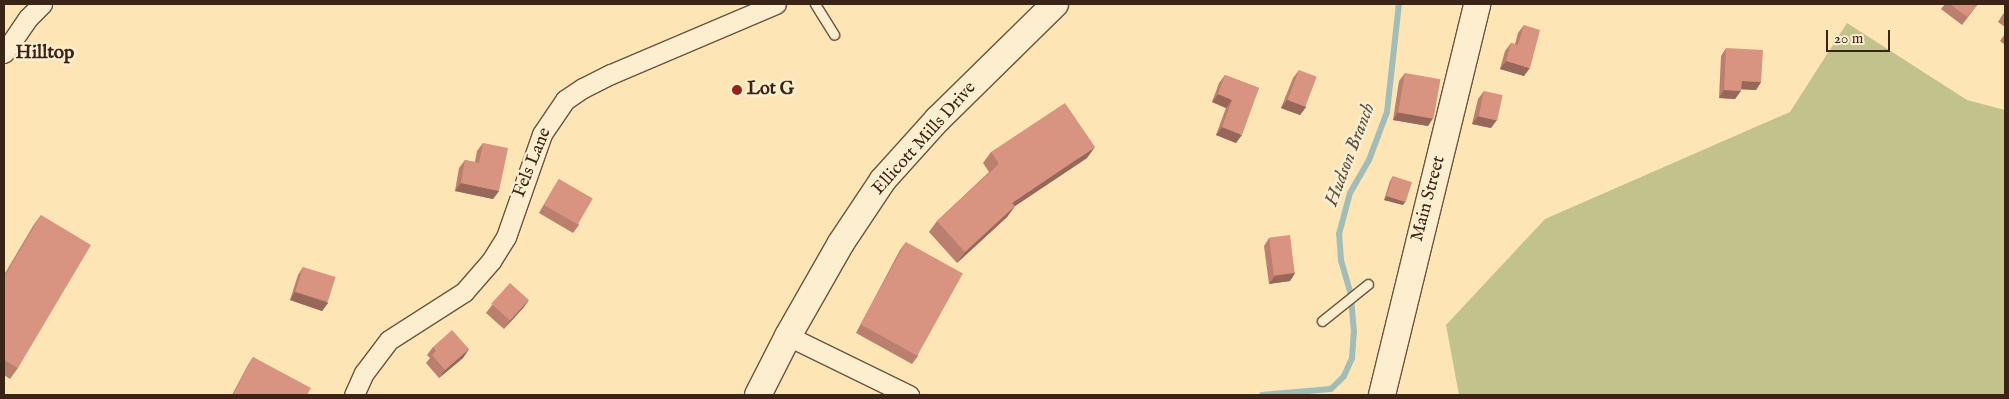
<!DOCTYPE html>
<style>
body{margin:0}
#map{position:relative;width:2009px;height:399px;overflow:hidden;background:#fde5b6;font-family:"IM FELL English",serif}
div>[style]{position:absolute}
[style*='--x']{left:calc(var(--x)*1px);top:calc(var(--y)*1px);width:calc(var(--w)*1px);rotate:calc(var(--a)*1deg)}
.green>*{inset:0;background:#c2c38c}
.stream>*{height:6px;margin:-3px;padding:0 3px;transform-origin:3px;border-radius:3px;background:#a2bdb7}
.roads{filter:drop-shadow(1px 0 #6b543e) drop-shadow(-1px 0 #6b543e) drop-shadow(0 1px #6b543e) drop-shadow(0 -1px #6b543e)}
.lane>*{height:9px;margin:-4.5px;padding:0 4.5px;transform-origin:4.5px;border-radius:4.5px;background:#feeed0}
.street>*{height:19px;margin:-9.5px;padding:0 9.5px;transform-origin:9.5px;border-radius:9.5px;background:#feeed0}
.secondary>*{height:26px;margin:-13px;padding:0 13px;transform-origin:13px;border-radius:13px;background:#feeed0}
.wall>*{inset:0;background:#ba7f6e}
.shaded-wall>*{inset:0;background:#97685a}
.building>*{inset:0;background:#d89480;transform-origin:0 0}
.dots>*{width:14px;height:14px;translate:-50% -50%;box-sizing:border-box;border:2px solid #feeed0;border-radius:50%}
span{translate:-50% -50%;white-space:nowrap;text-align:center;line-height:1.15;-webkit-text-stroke:5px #feeed0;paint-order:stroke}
.poi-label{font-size:18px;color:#3a2416;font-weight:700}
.left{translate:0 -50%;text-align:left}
.street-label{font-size:18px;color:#3a2416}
.neighbourhood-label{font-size:19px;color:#3a2416;font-weight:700}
.water-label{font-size:19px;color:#595246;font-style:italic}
.frame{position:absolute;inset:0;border:5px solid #3a2416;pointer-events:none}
.scale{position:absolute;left:1826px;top:30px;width:64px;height:22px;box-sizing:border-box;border:2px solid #3a2416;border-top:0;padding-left:6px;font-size:15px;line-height:18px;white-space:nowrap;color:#3a2416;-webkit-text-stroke:4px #feeed0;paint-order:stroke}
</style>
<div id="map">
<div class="green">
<i style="clip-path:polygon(1847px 23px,1967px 100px,2005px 110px,2005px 395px,1459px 395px,1446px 325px,1545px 219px,1790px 112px)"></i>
</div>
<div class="stream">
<i style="--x:1262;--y:395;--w:69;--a:-5"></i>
<i style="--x:1331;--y:389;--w:18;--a:-45"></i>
<i style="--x:1344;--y:376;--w:20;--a:-66"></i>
<i style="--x:1352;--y:358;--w:26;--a:-86"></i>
<i style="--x:1354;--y:332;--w:37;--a:-95"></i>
<i style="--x:1351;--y:295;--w:36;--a:-106"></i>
<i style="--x:1341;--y:260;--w:26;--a:-94"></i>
<i style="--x:1339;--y:234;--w:42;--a:-75"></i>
<i style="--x:1350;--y:193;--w:38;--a:-60"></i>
<i style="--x:1369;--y:160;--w:51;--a:-69.4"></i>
<i style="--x:1387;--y:112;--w:109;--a:-83.7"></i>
</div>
<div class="roads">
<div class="lane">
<i style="--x:815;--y:4;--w:36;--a:58"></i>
<i style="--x:1322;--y:321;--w:59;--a:-38.8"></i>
</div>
<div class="street">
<i style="--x:4;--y:53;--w:42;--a:-55.6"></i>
<i style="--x:28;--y:18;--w:20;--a:-45"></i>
<i style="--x:788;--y:336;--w:135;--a:26"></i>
<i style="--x:354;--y:395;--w:24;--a:-66"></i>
<i style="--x:364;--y:373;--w:41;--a:-52.9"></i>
<i style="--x:389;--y:340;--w:89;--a:-32.6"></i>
<i style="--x:464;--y:292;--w:41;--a:-48.9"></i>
<i style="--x:491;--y:261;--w:28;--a:-58"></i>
<i style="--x:506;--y:237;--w:109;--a:-70.7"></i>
<i style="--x:542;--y:134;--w:41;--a:-55.9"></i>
<i style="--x:565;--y:100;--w:22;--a:-34"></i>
<i style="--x:583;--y:88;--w:31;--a:-27"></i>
<i style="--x:611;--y:74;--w:179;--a:-23"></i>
</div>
<div class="secondary">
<i style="--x:758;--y:395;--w:66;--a:-63"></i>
<i style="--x:788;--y:336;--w:107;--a:-60.3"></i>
<i style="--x:841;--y:243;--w:76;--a:-56.3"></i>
<i style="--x:883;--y:180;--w:82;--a:-48"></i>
<i style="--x:938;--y:119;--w:164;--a:-44.5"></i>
<i style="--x:1382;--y:395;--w:402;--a:-76.3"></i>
</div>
</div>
<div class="wall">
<i style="clip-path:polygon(1945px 4px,1978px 4px,1962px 25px,1941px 9px)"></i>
<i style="clip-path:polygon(2005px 11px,2005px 27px,1998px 22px)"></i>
<i style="clip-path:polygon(1524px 25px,1524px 76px,1500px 69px,1505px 51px,1511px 43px,1515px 44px,1518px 33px)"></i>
<i style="clip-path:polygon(2005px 34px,2005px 45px,2000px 41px)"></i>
<i style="clip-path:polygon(1726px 48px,1761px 82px,1756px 90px,1741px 89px,1735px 99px,1719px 98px,1721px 56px)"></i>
<i style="clip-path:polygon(1299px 70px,1306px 107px,1300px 115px,1281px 108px,1293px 78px)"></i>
<i style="clip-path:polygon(1405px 73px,1433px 118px,1428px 126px,1393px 120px,1399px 81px)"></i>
<i style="clip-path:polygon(1225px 75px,1259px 88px,1236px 143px,1216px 135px,1226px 108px,1212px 102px,1219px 83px)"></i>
<i style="clip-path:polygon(1484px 91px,1491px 128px,1472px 124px,1478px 99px)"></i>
<i style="clip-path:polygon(483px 143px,499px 191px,493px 199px,455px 191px,459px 168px,465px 160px,475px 162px,477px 151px)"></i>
<i style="clip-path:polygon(991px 152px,1087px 158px,1015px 206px,1007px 217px,957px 263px,929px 232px,937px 221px,989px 172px,983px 163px)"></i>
<i style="clip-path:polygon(1393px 176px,1403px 205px,1384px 200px,1390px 181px)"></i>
<i style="clip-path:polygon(559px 179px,579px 225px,573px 233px,539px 213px,554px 187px)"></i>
<i style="clip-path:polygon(41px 215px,18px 368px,10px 379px,4px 375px,4px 275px,33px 226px)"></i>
<i style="clip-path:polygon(1269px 238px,1295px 273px,1290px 281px,1269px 284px,1264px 246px)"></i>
<i style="clip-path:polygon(906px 242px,918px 356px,912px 364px,856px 333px,900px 250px)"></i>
<i style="clip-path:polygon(303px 267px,328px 303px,322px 311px,290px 300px,298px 275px)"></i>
<i style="clip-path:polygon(529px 300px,523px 308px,504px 329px,486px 313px,492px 305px)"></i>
<i style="clip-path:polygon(433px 347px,469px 349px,463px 358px,439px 378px,426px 363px,430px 358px,427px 355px)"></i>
<i style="clip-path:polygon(253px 357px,307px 395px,232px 395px,248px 365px)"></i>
</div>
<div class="shaded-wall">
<i style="clip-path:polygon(1506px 61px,1530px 68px,1524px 76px,1500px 69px)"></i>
<i style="clip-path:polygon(1742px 81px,1761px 82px,1756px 90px,1736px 89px)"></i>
<i style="clip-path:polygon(1724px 90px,1741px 91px,1735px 99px,1719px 98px)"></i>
<i style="clip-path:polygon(1218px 94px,1232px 100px,1226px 108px,1212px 102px)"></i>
<i style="clip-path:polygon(1287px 100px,1306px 107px,1300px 115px,1281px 108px)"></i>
<i style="clip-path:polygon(1398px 112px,1433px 118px,1428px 126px,1393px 120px)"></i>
<i style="clip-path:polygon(1478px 116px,1497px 120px,1491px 128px,1472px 124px)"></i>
<i style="clip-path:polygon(1222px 127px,1242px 135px,1236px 143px,1216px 135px)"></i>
<i style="clip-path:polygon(1095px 147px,1087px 158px,1015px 206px,1007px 217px,957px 263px,965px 252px,1012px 203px)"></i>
<i style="clip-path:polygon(461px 183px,499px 191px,493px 199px,455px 191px)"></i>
<i style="clip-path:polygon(1387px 196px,1406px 201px,1403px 205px,1384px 200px)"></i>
<i style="clip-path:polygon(1295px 273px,1290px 281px,1269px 284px,1275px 276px)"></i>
<i style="clip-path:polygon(295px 292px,328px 303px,322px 311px,290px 300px)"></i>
<i style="clip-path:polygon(529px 300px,523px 308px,504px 329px,510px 321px)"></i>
<i style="clip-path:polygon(469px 349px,463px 358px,439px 378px,445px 370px)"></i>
</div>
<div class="building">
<i style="clip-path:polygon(1950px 4px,1978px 4px,1967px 17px)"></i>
<i style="clip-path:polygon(1524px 25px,1540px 30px,1530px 68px,1506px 61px,1511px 43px,1518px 45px)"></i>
<i style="clip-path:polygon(1726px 48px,1763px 50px,1761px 82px,1742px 81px,1741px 91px,1724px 90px)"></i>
<i style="left:1299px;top:70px;width:19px;height:32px;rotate:21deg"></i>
<i style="left:1405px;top:73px;width:36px;height:40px;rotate:10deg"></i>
<i style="clip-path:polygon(1225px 75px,1259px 88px,1242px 135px,1222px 127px,1232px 100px,1218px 94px)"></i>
<i style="left:1484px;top:91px;width:19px;height:26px;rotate:12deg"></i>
<i style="clip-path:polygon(1065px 103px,1095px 147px,1012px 203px,1015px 206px,965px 252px,937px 221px,999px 164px,991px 152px)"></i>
<i style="clip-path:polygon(483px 143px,508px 148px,499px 191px,461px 183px,465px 160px,479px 163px)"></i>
<i style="left:1393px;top:176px;width:20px;height:21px;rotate:18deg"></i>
<i style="left:559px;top:179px;width:39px;height:30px;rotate:30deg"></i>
<i style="clip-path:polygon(41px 215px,91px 245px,18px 368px,4px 360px,4px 277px)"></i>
<i style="left:1290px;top:235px;width:38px;height:21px;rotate:83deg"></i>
<i style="left:906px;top:242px;width:65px;height:94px;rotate:29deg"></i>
<i style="left:303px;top:267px;width:34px;height:26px;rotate:17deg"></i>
<i style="left:510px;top:283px;width:25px;height:28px;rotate:42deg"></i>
<i style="clip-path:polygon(452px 330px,469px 349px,445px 370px,432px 355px,436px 351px,433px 347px)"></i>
<i style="clip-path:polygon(253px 357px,311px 388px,307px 395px,233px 395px)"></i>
</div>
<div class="dots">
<i style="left:737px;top:90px;background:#8f2418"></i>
</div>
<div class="poi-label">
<span class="left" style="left:747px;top:90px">Lot G</span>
</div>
<div class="street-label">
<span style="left:925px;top:139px;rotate:-48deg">Ellicott Mills Drive</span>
<span style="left:533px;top:163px;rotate:-68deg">Fels Lane</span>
<span style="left:1429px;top:199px;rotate:-75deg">Main Street</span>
</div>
<div class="neighbourhood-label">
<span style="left:45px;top:54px">Hilltop</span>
</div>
<div class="water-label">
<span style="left:1351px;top:155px;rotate:-69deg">Hudson Branch</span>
</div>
<div class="frame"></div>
<div class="scale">20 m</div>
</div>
